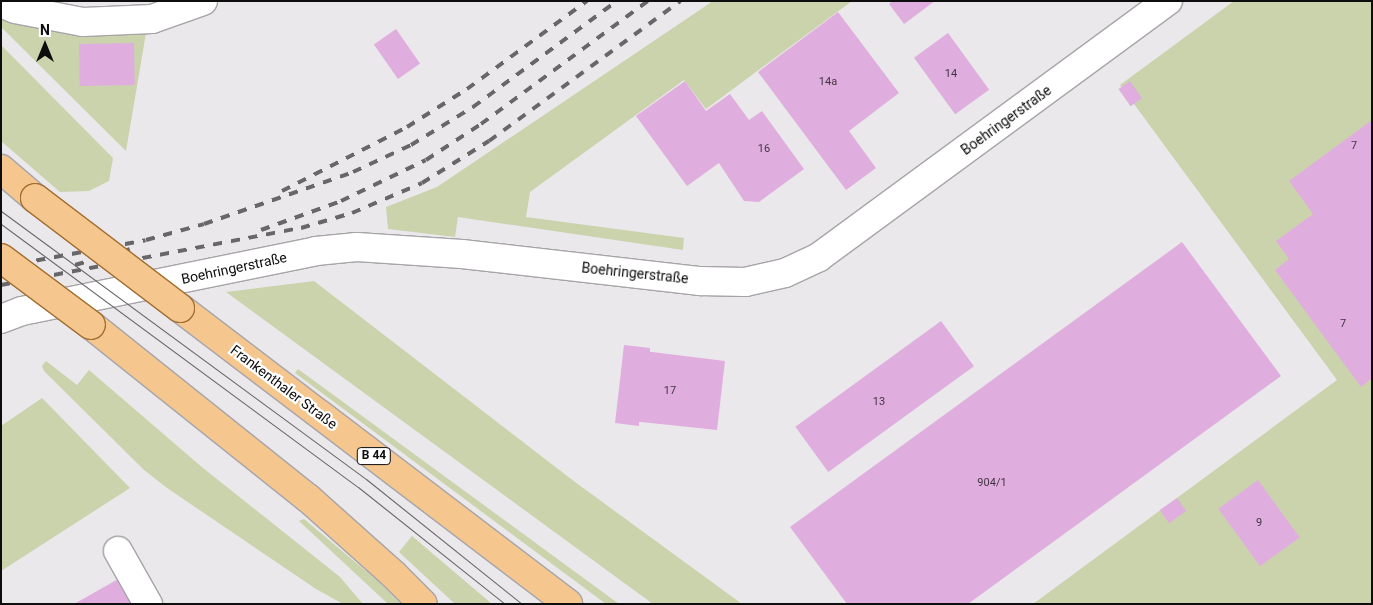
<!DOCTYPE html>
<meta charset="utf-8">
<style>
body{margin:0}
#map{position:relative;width:1373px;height:605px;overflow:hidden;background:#eae8eb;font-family:Roboto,sans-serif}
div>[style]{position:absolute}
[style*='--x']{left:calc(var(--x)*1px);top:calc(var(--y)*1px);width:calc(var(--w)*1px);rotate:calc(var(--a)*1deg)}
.green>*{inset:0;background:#cbd3ad}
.building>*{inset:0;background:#dfaede;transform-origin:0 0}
.roads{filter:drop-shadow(1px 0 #a7a4a8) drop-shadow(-1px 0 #a7a4a8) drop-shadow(0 1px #a7a4a8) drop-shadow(0 -1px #a7a4a8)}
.minor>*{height:28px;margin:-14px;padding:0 14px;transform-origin:14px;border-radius:14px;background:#fff}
.major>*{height:28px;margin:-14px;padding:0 14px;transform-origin:14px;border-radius:14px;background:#f5c78f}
.tram>*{height:1px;margin:-0.5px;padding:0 0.5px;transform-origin:0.5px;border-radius:0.5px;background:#676668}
.rail>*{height:4px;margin-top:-2px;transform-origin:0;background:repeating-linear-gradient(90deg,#676668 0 9px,transparent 0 18px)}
.bridges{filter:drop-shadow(1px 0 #a06e31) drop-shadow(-1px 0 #a06e31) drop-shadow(0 1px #a06e31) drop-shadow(0 -1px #a06e31)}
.major-bridge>*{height:28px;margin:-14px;padding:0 14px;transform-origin:14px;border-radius:14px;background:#f5c78f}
span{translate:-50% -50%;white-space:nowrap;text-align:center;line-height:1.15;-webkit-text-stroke:4.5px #fff;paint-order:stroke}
.number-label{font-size:11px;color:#423542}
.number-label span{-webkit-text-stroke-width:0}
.shield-label span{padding:1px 4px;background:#fff;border:1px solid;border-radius:4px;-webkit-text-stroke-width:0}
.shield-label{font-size:12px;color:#0d0d0e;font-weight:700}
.street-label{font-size:14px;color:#0d0d0e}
.frame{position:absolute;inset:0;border:2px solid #0d0d0e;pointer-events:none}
.north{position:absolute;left:20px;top:20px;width:50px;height:50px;-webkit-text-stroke:4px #fff;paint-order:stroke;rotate:0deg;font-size:14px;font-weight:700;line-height:20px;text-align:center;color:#0d0d0e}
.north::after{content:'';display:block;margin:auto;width:18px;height:22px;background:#0d0d0e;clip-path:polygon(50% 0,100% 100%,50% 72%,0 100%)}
</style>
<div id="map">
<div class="green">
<i style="clip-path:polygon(713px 1px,852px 1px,706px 109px,684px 80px,530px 192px,526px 217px,684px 238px,683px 250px,458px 217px,455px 237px,388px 229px,386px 207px,437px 187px)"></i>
<i style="clip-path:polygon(1234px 1px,1372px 1px,1372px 604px,1033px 604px,1337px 380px,1120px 85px)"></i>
<i style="clip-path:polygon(1px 17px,37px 28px,86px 35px,146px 33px,126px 151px,1px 27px)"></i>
<i style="clip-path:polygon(1px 45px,113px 158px,109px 181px,89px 191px,60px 192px,1px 141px)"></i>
<i style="clip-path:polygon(314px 281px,575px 482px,742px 604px,653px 604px,226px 292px)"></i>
<i style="clip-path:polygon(46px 361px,77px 385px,89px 370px,203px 468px,340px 577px,363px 604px,343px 604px,316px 589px,167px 488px,144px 470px,44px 371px,42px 366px)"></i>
<i style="clip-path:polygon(298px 369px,619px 604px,606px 604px,295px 373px)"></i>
<i style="clip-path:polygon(42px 398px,130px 488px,1px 571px,1px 426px)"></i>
<i style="clip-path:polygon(304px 519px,379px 582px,401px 604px,388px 604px,299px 521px)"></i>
<i style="clip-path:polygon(412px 536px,492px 604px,455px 604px,399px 552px)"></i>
</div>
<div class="building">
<i style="clip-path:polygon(892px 1px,935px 1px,904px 24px,889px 4px)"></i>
<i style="clip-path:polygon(838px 12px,899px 93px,849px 131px,876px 168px,846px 190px,758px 72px)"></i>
<i style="left:396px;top:29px;width:42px;height:27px;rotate:55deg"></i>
<i style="left:948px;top:33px;width:70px;height:42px;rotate:54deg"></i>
<i style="left:134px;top:43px;width:42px;height:55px;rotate:89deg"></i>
<i style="clip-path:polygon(685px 81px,706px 111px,730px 94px,749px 120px,762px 111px,804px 169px,759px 202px,744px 201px,719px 163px,687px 186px,636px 116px)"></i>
<i style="left:1130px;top:81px;width:21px;height:14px;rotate:55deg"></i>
<i style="clip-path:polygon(1372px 120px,1372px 378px,1361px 387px,1275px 270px,1289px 259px,1276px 241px,1313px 214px,1289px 181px)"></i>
<i style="clip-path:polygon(1182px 242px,1281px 376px,968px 604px,847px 604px,790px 527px)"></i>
<i style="left:941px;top:321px;width:56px;height:180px;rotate:54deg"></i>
<i style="clip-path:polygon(624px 345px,650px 348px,650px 352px,652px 352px,725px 361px,717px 430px,641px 422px,639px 422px,639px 426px,615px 423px)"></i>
<i style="left:1258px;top:480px;width:71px;height:49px;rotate:54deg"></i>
<i style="left:1177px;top:498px;width:16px;height:21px;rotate:55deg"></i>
<i style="clip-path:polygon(120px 578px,134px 604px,74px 604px)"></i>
</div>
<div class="roads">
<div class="minor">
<i style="--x:1;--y:3;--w:15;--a:23"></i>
<i style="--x:15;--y:9;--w:69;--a:10.8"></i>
<i style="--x:83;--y:22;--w:69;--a:-2.5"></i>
<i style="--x:152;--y:19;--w:54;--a:-19.4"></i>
<i style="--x:1;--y:319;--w:22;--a:-21"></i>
<i style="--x:22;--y:311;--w:300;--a:-11.5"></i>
<i style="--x:316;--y:251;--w:41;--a:-5.6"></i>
<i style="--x:357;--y:247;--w:105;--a:3.8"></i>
<i style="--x:462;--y:254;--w:240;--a:6.5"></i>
<i style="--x:700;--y:281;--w:45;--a:1.3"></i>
<i style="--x:745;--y:282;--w:41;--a:-12.7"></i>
<i style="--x:785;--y:273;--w:38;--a:-25"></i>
<i style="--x:819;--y:257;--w:433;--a:-36.3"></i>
<i style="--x:118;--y:551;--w:61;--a:60.5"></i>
</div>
<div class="major">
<i style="--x:1;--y:169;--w:45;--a:40.5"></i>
<i style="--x:180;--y:308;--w:488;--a:37.3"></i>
<i style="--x:91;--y:325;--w:278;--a:38.6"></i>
<i style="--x:308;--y:498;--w:114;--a:41.8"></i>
<i style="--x:393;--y:574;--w:42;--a:45"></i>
</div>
</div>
<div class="tram">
<i style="--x:1;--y:211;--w:453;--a:36.3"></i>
<i style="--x:366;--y:479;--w:200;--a:38.7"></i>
<i style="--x:1;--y:224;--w:443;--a:36.4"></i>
<i style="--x:358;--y:487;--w:188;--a:38.5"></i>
</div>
<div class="rail">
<i style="--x:282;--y:191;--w:140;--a:-27.1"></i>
<i style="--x:407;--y:127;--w:71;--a:-32.3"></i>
<i style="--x:467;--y:89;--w:149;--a:-36.3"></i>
<i style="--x:261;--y:230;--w:85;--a:-19.9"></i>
<i style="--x:341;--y:201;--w:94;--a:-25.8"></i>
<i style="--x:426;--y:160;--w:66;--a:-33.2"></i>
<i style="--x:481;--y:124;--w:207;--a:-36.4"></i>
<i style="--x:75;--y:265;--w:57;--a:-16.2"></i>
<i style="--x:1;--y:267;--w:147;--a:-10.5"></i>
<i style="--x:146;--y:240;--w:60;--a:-15.4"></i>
<i style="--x:204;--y:224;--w:158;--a:-19.2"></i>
<i style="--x:353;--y:172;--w:64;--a:-25"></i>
<i style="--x:411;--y:145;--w:73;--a:-31.5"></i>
<i style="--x:473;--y:107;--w:179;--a:-36.4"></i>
<i style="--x:1;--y:285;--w:305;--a:-10.8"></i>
<i style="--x:301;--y:228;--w:53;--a:-16.4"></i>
<i style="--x:352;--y:213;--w:76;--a:-23.2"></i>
<i style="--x:422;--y:183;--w:79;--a:-32.1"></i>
<i style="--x:489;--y:141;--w:237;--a:-36.2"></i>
</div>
<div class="bridges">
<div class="major-bridge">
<i style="--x:35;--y:198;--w:182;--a:37.2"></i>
<i style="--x:1;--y:258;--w:112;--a:36.7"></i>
</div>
</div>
<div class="number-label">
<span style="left:951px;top:74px">14</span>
<span style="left:828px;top:82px">14a</span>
<span style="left:1354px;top:146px">7</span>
<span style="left:764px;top:149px">16</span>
<span style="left:1343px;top:324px">7</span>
<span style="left:670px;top:391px">17</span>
<span style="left:879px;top:402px">13</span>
<span style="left:992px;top:483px">904/1</span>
<span style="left:1259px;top:523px">9</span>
</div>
<div class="shield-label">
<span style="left:374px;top:456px">B 44</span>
</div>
<div class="street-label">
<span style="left:1006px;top:120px;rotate:-36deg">Boehringerstraße</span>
<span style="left:234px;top:268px;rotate:-12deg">Boehringerstraße</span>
<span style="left:635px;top:273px;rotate:6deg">Boehringerstraße</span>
<span style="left:284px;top:387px;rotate:37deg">Frankenthaler Straße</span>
</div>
<div class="frame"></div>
<div class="north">N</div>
</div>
